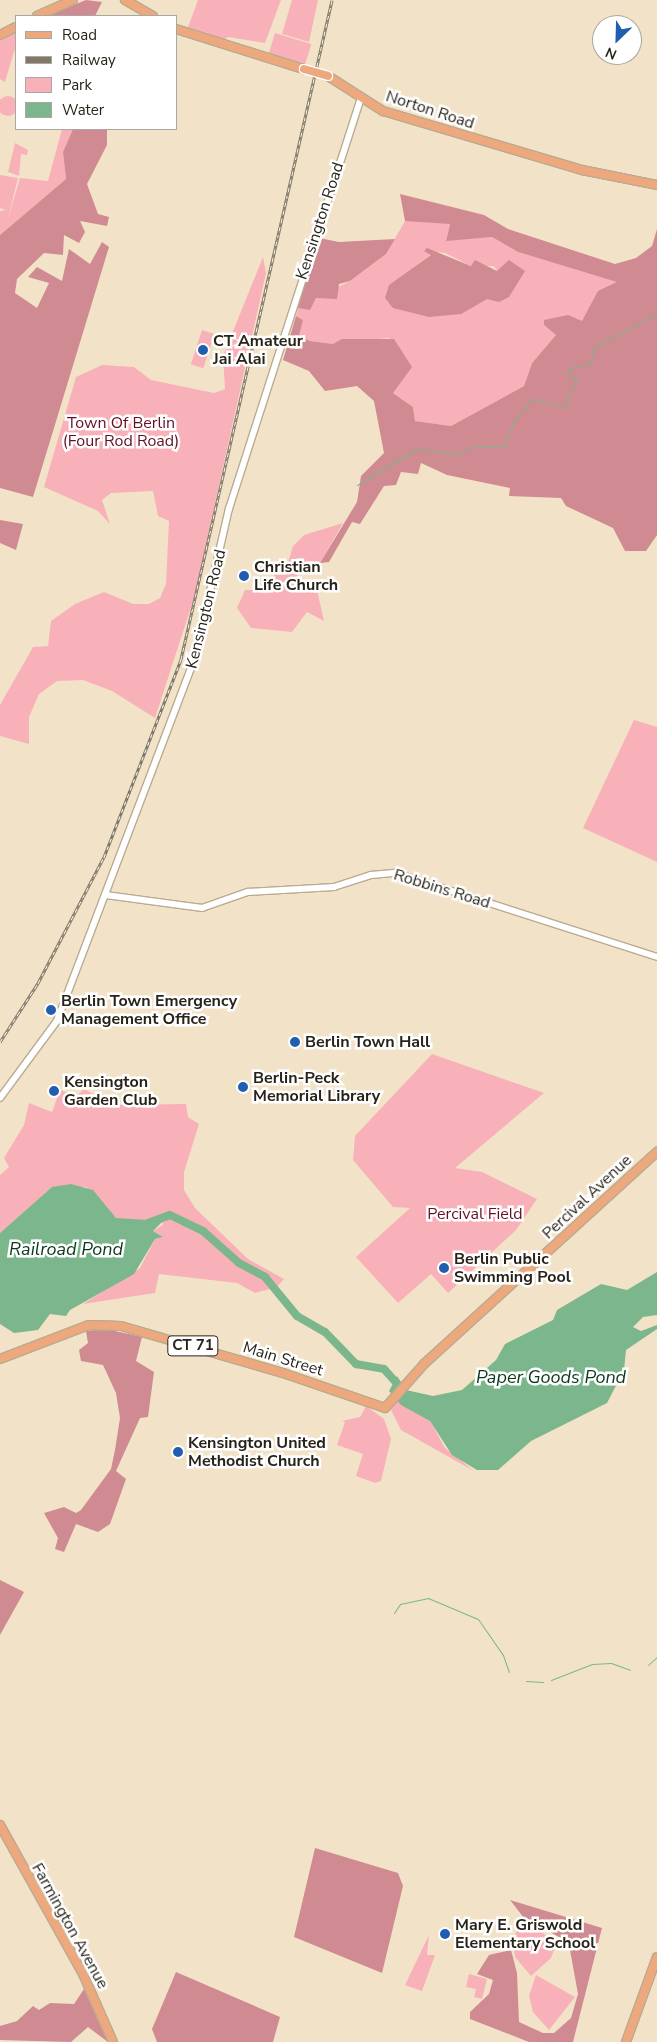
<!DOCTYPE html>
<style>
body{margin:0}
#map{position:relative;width:657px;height:2042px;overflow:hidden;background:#f2e3c8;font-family:"Nunito Sans",sans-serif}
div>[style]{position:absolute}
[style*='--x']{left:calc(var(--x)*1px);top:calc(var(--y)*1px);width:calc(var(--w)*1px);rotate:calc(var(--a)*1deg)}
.green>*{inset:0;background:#f8b1b8;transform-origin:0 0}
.round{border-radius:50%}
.forest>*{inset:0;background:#d08a91}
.water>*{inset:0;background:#7cb68c}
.stream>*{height:1px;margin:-0.5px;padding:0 0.5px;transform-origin:0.5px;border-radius:0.5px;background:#7cb68c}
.river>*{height:8px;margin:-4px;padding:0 4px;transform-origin:4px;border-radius:4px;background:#7cb68c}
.roads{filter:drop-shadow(1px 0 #b9ab91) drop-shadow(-1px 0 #b9ab91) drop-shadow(0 1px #b9ab91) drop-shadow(0 -1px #b9ab91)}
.minor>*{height:5.5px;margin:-2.75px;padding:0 2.75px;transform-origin:2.75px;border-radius:2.75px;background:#fff}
.major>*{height:8px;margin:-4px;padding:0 4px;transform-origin:4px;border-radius:4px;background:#eea87d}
.rail>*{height:3px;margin-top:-1.5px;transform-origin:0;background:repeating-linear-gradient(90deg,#fff 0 4px,#827867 0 8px);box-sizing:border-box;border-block:1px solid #827867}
.bridges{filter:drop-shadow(1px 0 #fff) drop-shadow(-1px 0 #fff) drop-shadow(0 1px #fff) drop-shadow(0 -1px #fff)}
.major-bridge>*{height:8px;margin:-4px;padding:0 4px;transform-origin:4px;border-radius:4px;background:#eea87d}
.dots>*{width:14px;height:14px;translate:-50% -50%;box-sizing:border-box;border:2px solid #fff;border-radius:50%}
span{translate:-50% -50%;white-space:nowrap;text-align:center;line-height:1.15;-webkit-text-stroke:5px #fff;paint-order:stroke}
.shield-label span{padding:1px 4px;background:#fff;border:1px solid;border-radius:4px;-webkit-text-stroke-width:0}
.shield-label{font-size:15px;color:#282319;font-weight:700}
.street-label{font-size:16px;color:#282319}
.poi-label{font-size:16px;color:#282319;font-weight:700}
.left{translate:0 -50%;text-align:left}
.park-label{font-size:16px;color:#631024}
.water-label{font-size:18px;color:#0b381d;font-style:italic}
.legend{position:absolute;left:15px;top:15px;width:162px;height:115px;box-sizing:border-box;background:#fff;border:1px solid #a9a7a3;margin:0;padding:6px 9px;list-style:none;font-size:15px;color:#282319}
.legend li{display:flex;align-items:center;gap:10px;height:25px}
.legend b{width:25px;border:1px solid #a9a7a3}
.north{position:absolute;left:592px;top:15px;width:50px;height:50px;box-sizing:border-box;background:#fff;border:1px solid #a9a7a3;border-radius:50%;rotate:204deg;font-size:14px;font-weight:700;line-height:20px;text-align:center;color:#282319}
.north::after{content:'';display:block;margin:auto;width:18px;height:22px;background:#215eaf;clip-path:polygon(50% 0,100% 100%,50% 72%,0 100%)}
</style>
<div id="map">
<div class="green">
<i style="clip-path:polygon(198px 0,281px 0,265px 43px,228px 37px,222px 41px,187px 30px)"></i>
<i style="clip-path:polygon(292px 0,318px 0,309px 42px,282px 34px)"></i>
<i style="clip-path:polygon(16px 32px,16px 45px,5px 82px,0 79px,0 41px)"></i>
<i style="left:275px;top:33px;width:38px;height:23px;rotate:17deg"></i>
<i class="round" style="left:-2px;top:96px;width:20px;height:20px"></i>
<i style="clip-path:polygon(62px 129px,73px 129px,63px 152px,66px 179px,0 235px,0 211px,6px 210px,0 208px,0 175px,18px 178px,8px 218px,20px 178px,48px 181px)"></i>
<i style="clip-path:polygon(15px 143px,28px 150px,27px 155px,21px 154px,19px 176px,8px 172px)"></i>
<i style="clip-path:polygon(evenodd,417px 219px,450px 224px,446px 240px,492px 237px,518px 252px,618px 282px,605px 291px,582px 321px,544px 325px,556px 335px,532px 363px,524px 386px,451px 426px,415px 421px,413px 407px,392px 392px,389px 338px,333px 344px,310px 341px,299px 336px,303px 320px,296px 316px,298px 308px,310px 309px,316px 298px,350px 281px,386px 254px,405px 221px,417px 219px,424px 250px,445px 253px,471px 266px,494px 266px,497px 271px,414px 267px,432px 254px,424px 250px)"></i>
<i style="clip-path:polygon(263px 257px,266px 273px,194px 598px,155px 718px,112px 691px,83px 680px,57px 681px,39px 694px,29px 717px,29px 744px,0 736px,0 705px,33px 647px,48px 646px,51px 621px,75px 604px,104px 592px,133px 604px,149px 604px,160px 598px,166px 584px,169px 521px,158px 516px,153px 491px,111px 493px,102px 500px,110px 524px,98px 511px,44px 487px,76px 377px,102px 365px,134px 367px,151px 380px,214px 393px,225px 389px,223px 356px)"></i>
<i style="left:202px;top:330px;width:13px;height:36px;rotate:18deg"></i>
<i style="clip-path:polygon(343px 523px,320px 563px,308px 561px,294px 580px,317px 590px,324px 621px,307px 612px,292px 632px,251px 628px,237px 608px,245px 590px,271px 590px,274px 575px,286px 569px,293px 546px,304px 535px)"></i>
<i style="clip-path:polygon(634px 720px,657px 727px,657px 862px,583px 828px)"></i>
<i style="clip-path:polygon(432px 1054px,544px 1093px,455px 1168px,482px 1172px,537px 1199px,516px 1230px,448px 1293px,431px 1274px,398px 1303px,356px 1257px,410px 1208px,393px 1207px,353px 1160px,355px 1136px)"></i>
<i style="clip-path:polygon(84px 1089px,114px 1105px,186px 1104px,188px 1117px,199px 1124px,184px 1172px,184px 1190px,195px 1208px,248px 1259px,284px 1279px,277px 1287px,255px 1293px,237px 1283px,159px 1274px,155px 1293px,83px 1304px,140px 1268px,155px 1239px,163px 1237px,153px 1231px,164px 1224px,152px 1218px,140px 1222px,116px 1218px,86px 1187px,52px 1187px,0 1233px,0 1175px,9px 1167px,4px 1158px,24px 1125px,29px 1103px,52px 1112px,60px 1090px,76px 1096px)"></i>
<i style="clip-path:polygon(397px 1399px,428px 1417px,445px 1448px,474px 1471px,401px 1430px,391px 1410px)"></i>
<i style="clip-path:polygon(366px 1406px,384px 1419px,391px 1439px,381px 1481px,375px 1483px,356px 1476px,363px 1454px,337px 1445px,345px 1422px,342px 1421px,360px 1417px)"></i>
<i style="clip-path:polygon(520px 1919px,557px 1942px,551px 1958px,531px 1976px,515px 1957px,513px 1942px)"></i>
<i style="clip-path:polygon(429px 1935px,427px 1955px,435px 1955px,422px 1991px,405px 1985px)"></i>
<i style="clip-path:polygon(469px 1974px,487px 1979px,482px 1999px,474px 1997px,476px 1989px,466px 1987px)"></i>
<i style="clip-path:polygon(536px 1975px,575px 1997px,549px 2030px,533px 2012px,529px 1996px)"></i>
</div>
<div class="forest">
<i style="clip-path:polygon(86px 0,102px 2px,95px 16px,46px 16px)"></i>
<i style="clip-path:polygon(73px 129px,107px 129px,107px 145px,87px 184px,98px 214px,109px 217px,107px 226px,80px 221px,85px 232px,79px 243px,64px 235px,63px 255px,44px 253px,17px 279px,15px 293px,37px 308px,49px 283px,28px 277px,37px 267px,62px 281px,69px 249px,90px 264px,102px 242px,109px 247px,33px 497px,0 488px,0 235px,66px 179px,63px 152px)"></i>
<i style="clip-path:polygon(400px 194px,484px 215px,508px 229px,615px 264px,636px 258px,652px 246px,657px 229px,657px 535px,646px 551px,625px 551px,613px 528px,566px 506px,561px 498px,509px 496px,510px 488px,447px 475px,421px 463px,418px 474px,401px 472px,396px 485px,384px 486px,360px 524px,352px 522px,329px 562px,320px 563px,357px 502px,361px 476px,384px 453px,374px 401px,357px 386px,325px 391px,309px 371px,283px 360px,296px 316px,303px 320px,299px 336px,310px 341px,333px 344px,342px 339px,394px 339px,412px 367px,393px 393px,413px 407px,415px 421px,451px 426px,524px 386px,532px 363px,556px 335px,544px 325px,544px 320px,568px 315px,582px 321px,598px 291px,617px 282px,518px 252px,492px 237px,446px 241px,450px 224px,405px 221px)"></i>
<i style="clip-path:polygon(319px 238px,339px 242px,395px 239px,386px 254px,350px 281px,339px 284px,337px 299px,316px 298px,310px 310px,298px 308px)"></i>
<i style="clip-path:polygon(427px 248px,471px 266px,475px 260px,497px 271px,509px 260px,525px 271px,509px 297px,499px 302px,487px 299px,461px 314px,429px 317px,393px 308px,385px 298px,389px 285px,431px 255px,424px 251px)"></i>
<i style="clip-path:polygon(0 520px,23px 524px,16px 550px,0 543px)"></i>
<i style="clip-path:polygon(106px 1329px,142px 1337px,136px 1361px,154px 1372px,148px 1417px,140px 1418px,116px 1471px,126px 1479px,110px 1524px,98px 1532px,76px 1524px,64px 1552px,55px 1549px,58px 1538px,44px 1513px,64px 1507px,76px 1513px,81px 1510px,111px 1469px,115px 1450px,120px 1418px,116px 1393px,103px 1365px,81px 1361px,79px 1350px,88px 1343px,86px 1331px)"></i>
<i style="clip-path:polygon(0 1580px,24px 1592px,0 1635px)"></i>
<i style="clip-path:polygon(315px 1848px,398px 1873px,403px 1886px,382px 1973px,294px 1937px)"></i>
<i style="clip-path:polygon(510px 1900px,602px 1928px,573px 2042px,529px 2042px,470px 2019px,470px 2012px,489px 1994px,493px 1980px,477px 1974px,489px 1955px,511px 1950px,517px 1973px,519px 2022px,543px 2033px,554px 2033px,571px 2018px,578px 1994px,570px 1950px,561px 1938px,524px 1918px)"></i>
<i style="clip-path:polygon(176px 1972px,280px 2017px,273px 2042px,157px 2042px,152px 2029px)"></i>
<i style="clip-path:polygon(84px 1989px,108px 2042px,88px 2027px,71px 2042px,0 2040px,0 2026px,17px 2021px,33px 2006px,39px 2010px,50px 2003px,74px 2004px)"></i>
</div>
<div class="water">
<i style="clip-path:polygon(71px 1184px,93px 1190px,116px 1218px,163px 1221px,153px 1231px,163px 1237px,155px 1239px,134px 1274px,70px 1310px,66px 1316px,50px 1314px,38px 1330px,14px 1333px,0 1324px,0 1233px,52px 1187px)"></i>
<i style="clip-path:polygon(657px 1272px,657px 1315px,643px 1317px,633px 1327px,641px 1331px,657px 1325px,657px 1329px,626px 1350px,624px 1370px,607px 1403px,531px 1441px,498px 1470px,477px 1470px,452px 1455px,430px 1421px,401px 1405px,389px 1391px,397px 1376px,406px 1390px,433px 1396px,462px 1390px,496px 1360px,505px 1344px,553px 1320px,557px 1310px,601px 1284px,627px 1290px)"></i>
</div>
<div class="stream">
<i style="--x:357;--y:485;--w:69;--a:-31.4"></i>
<i style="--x:416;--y:449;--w:41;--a:7"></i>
<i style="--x:457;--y:454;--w:20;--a:-24"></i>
<i style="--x:475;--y:446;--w:28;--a:2"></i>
<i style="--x:503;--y:447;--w:32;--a:-66"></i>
<i style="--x:516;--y:418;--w:25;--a:-50"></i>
<i style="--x:532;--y:399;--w:35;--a:13"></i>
<i style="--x:566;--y:407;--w:13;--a:-81"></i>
<i style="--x:568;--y:394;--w:17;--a:-57"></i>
<i style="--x:577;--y:380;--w:12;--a:-149"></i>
<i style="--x:567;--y:374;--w:7;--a:-63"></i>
<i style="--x:570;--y:368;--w:20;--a:-9"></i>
<i style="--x:590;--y:365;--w:17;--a:-77"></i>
<i style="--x:594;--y:348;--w:72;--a:-29.1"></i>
<i style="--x:394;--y:1613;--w:11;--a:-56"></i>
<i style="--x:400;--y:1604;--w:29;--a:-12"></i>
<i style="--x:428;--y:1598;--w:54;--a:22.8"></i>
<i style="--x:478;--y:1619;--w:44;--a:55.2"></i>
<i style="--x:503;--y:1655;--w:18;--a:71"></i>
<i style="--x:648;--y:1665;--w:12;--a:-42"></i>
<i style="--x:551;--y:1680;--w:44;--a:-21.3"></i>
<i style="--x:592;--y:1664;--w:19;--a:-3"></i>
<i style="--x:611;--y:1663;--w:20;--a:20"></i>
<i style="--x:526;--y:1681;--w:17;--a:3"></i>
</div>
<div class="river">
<i style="--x:148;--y:1223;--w:23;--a:-20"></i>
<i style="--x:170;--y:1215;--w:37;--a:26"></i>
<i style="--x:203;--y:1231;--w:48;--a:41.6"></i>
<i style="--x:239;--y:1263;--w:30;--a:28"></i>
<i style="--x:265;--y:1277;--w:50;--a:50.6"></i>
<i style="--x:297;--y:1316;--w:32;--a:30"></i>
<i style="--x:325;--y:1332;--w:45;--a:45.9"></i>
<i style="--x:356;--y:1364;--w:28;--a:10"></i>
<i style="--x:384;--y:1369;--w:25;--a:48"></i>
</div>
<div class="roads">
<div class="minor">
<i style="--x:106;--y:895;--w:97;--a:7.7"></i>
<i style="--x:202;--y:908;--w:49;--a:-19.2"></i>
<i style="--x:248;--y:892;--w:86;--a:-3.3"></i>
<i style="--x:334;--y:887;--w:39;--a:-18"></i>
<i style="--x:371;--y:875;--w:25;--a:-5"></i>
<i style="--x:396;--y:873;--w:274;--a:17.8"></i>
<i style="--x:0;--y:1098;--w:96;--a:-53.5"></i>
<i style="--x:57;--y:1021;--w:389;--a:-69.2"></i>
<i style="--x:195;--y:657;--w:152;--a:-77.1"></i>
<i style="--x:229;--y:509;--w:433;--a:-72.2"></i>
</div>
<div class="major">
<i style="--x:125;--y:0;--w:32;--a:30"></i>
<i style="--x:37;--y:16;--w:39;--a:-24"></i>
<i style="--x:176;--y:29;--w:134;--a:17.4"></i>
<i style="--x:0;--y:35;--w:18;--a:-27"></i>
<i style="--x:328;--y:76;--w:65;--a:32.5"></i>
<i style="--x:383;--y:111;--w:208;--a:16.5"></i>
<i style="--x:582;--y:170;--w:76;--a:11.3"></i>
<i style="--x:0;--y:1359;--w:95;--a:-20.9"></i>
<i style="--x:89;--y:1325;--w:32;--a:2"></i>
<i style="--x:121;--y:1326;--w:169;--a:16.2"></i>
<i style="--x:283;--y:1373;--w:108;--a:18.9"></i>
<i style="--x:385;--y:1408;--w:60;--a:-48.4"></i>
<i style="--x:425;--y:1363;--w:314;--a:-42.3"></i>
<i style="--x:0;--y:1825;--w:171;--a:60.9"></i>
<i style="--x:83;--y:1974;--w:74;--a:66.2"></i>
<i style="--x:626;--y:2042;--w:90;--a:-70"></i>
</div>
</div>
<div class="rail">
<i style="--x:0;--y:1042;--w:70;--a:-57.2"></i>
<i style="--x:38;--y:983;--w:142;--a:-62.4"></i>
<i style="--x:104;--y:857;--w:212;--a:-68.7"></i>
<i style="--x:181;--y:659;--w:676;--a:-77.09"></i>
</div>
<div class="bridges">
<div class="major-bridge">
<i style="--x:304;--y:69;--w:25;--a:16"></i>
</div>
</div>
<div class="dots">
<i style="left:203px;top:350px;background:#215eaf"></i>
<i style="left:244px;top:576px;background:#215eaf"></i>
<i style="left:51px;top:1010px;background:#215eaf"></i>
<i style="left:295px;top:1042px;background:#215eaf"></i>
<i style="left:243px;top:1087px;background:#215eaf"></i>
<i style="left:54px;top:1091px;background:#215eaf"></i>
<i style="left:444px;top:1268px;background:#215eaf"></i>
<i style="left:178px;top:1452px;background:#215eaf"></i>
<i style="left:445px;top:1934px;background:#215eaf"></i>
</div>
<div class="shield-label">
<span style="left:193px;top:1346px">CT 71</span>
</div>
<div class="street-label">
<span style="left:430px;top:110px;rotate:18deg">Norton Road</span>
<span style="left:320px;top:221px;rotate:-72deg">Kensington Road</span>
<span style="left:206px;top:609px;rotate:-76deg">Kensington Road</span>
<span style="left:442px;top:889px;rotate:17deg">Robbins Road</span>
<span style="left:587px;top:1197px;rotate:-43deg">Percival Avenue</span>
<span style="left:283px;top:1359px;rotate:17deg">Main Street</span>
<span style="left:70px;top:1926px;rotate:61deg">Farmington Avenue</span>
</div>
<div class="poi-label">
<span class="left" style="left:213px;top:350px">CT Amateur<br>Jai Alai</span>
<span class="left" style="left:254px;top:576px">Christian<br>Life Church</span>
<span class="left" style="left:61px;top:1010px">Berlin Town Emergency<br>Management Office</span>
<span class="left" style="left:305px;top:1042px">Berlin Town Hall</span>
<span class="left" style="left:253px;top:1087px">Berlin-Peck<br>Memorial Library</span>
<span class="left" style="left:64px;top:1091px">Kensington<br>Garden Club</span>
<span class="left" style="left:454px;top:1268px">Berlin Public<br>Swimming Pool</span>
<span class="left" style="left:188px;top:1452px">Kensington United<br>Methodist Church</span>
<span class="left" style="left:455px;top:1934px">Mary E. Griswold<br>Elementary School</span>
</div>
<div class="park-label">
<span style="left:121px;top:432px">Town Of Berlin<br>(Four Rod Road)</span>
<span style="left:475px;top:1214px">Percival Field</span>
</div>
<div class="water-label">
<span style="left:66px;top:1249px">Railroad Pond</span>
<span style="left:551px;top:1377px">Paper Goods Pond</span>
</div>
<ul class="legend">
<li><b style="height:6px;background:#eea87d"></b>Road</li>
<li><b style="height:6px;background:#827867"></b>Railway</li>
<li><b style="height:14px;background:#f8b1b8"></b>Park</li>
<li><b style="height:14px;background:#7cb68c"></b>Water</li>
</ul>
<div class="north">N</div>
</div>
